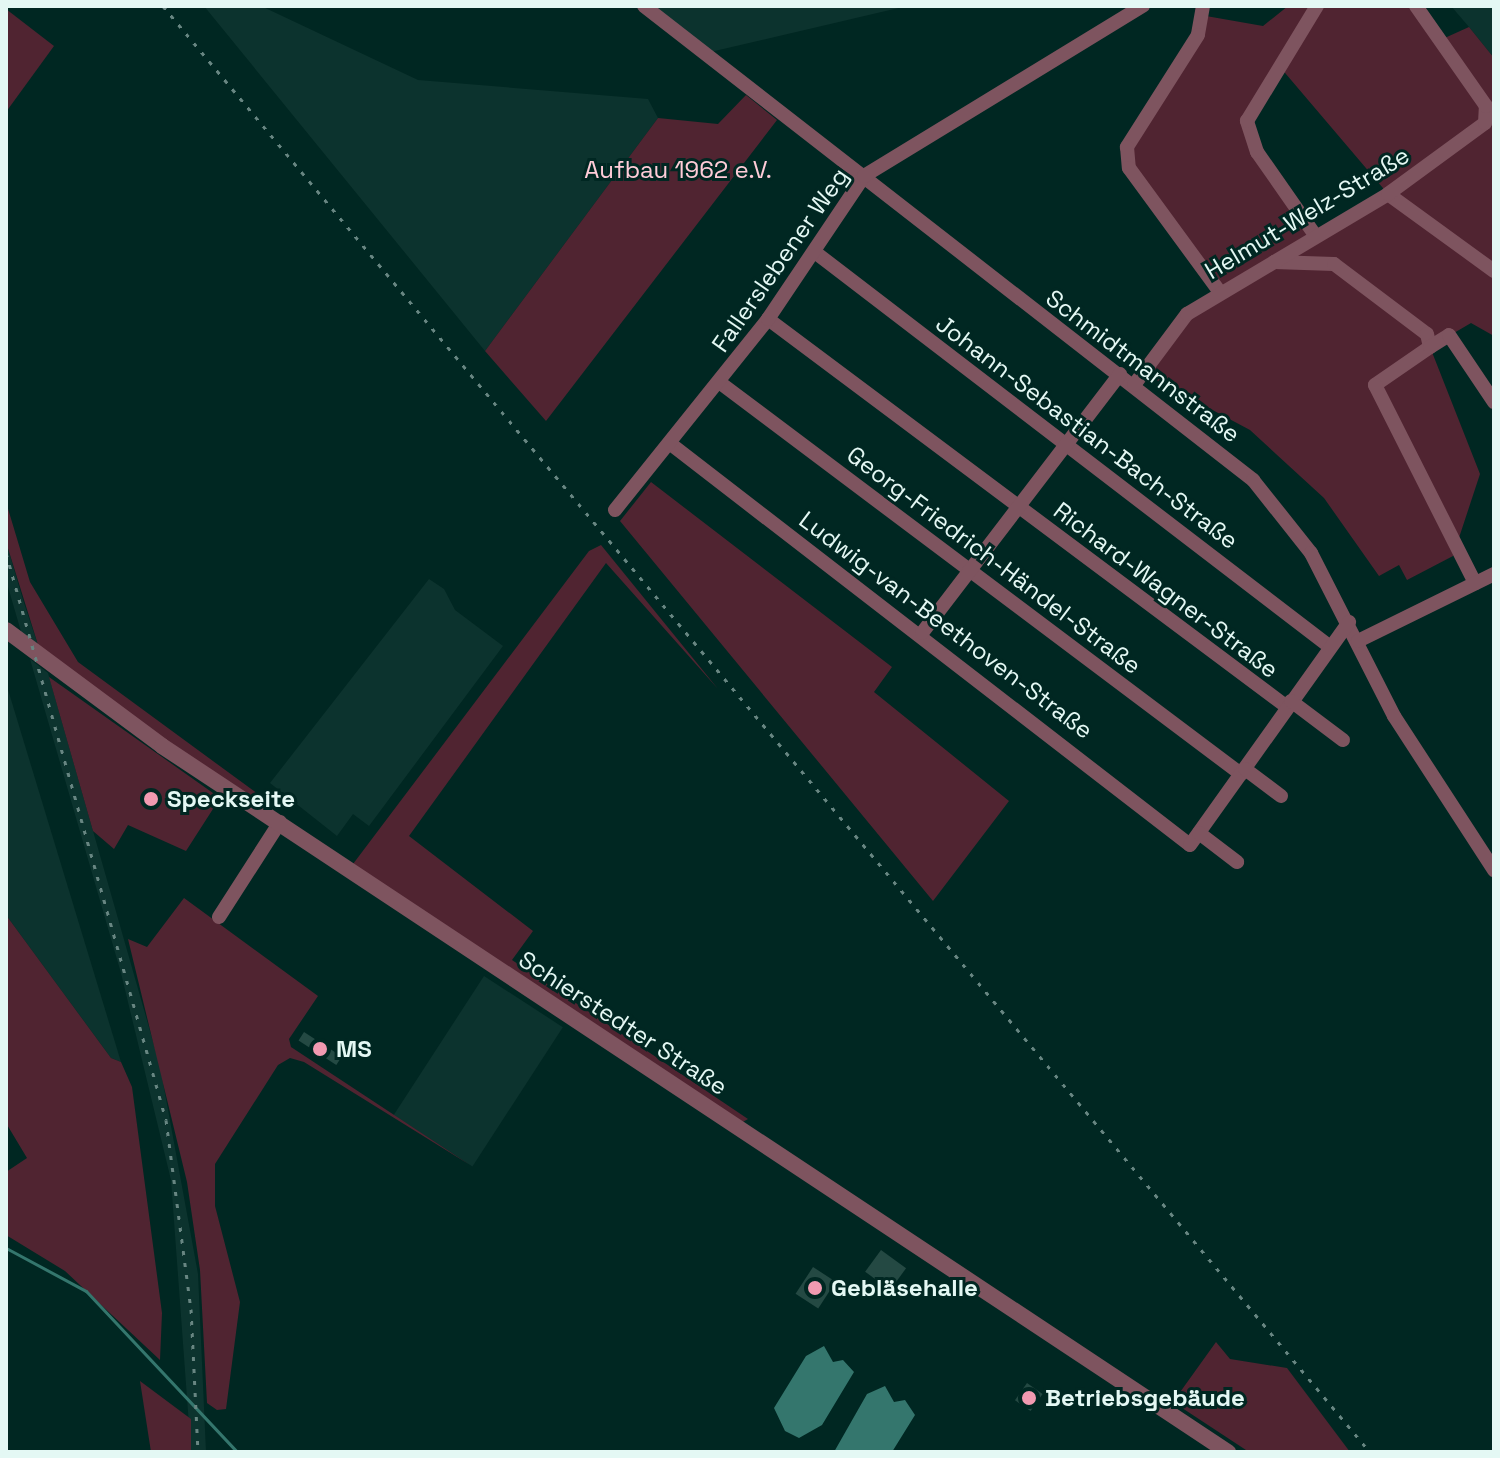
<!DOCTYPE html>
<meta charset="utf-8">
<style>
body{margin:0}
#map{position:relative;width:1500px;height:1458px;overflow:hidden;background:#002722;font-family:"Space Grotesk",sans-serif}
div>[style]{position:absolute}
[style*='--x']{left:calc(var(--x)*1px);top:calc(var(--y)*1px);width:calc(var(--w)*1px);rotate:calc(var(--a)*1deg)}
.built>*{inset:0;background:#0c332e;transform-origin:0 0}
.green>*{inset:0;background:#502431}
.water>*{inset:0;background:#34766d}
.stream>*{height:3px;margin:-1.5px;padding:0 1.5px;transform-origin:1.5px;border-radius:1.5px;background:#34766d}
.building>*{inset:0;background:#244943;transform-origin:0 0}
.minor>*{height:14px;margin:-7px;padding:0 7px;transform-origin:7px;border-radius:7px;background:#7e545f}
.tertiary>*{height:16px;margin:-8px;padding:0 8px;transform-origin:8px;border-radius:8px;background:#7e545f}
.rail>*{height:3px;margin-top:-1.5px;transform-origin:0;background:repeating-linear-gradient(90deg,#688682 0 4px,transparent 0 12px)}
.dots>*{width:22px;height:22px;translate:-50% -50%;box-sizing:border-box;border:4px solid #002722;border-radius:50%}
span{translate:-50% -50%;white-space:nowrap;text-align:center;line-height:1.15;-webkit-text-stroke:6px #002722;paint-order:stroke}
.park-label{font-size:24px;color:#ffccd8}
.street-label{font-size:24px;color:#e4f8f4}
.poi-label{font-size:24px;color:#e4f8f4;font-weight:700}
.left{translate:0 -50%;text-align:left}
.frame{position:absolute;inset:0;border:8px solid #e4f8f4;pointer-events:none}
</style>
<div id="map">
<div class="built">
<i style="clip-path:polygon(204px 6px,261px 6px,418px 80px,648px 99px,658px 118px,485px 351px)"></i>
<i style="clip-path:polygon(637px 6px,907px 6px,706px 53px)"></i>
<i style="clip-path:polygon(1451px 6px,1494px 6px,1494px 58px,1469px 27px)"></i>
<i style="clip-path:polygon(6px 542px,23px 600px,39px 648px,22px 635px,6px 580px)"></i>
<i style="clip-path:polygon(429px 579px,444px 589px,455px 610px,503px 646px,369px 826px,353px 814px,337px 836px,270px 783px)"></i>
<i style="clip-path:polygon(30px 659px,48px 673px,160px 1066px,198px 1274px,206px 1452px,191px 1452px,171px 1180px,121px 973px)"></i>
<i style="clip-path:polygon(6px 683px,121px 1062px,111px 1058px,6px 915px)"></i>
<i style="left:484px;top:976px;width:94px;height:166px;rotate:33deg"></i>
</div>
<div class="green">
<i style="clip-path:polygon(evenodd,1288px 6px,1416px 6px,1438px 41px,1469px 27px,1494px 58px,1494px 336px,1471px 323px,1430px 347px,1480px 474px,1453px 556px,1407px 580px,1399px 565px,1379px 576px,1324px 498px,1250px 430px,1143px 373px,1187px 314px,1218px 291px,1129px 168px,1127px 147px,1206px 16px,1263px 26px,1288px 6px,1280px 67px,1388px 194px,1316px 235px,1247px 133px,1280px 67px)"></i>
<i style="clip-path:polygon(6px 9px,54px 46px,6px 112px)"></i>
<i style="clip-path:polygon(746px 95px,777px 120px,546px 421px,485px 351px,658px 118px,718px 124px)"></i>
<i style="clip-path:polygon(651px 482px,892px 667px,874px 692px,1009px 801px,933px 901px,620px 521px)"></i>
<i style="clip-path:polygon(6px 502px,30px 582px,78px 662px,262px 797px,257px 800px,168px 745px,39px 648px,6px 542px)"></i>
<i style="clip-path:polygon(601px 545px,718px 689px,606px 563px,409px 836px,533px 931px,512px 960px,748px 1119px,741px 1123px,353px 864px,589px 551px)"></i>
<i style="clip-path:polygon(49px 677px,220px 798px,186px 851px,128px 825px,114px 849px,93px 831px)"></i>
<i style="clip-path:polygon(184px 898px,318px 996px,289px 1039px,291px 1047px,470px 1165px,304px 1062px,290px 1058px,278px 1065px,215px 1164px,215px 1206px,240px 1302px,226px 1409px,217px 1410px,207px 1403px,200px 1270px,187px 1182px,128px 939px,147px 947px)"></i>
<i style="clip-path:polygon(6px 915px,111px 1058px,121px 1062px,132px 1087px,162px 1313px,160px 1360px,65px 1271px,6px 1235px,6px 1172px,27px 1158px,6px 1123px)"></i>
<i style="clip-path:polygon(1216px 1342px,1230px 1359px,1287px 1368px,1350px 1452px,1249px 1452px,1173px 1402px)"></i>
<i style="clip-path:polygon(140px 1381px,191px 1419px,191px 1452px,151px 1452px)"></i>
</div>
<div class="water">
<i style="clip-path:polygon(824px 1346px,833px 1362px,843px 1360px,854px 1372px,822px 1425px,799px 1438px,785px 1431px,774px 1408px,806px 1356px)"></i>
<i style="clip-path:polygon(885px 1386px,894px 1402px,905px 1400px,915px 1415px,892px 1452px,834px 1452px,867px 1394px)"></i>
</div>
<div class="stream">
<i style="--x:6;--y:1248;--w:91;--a:28.3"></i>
<i style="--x:86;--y:1291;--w:221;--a:46.8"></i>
</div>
<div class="building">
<i style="left:304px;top:1032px;width:45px;height:10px;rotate:33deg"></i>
<i style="left:881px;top:1250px;width:31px;height:27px;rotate:36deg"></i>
<i style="left:813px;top:1267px;width:27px;height:32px;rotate:33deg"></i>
<i style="left:1027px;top:1383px;width:19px;height:21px;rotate:35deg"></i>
</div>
<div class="minor">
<i style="--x:644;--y:6;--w:772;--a:37.89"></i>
<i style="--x:1253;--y:480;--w:93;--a:51.5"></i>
<i style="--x:1311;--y:553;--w:183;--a:63"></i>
<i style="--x:1394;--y:716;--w:184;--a:57"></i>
<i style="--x:1203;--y:6;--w:29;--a:100"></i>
<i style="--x:1198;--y:35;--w:133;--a:122.4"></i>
<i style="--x:1127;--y:147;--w:21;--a:85"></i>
<i style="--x:1129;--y:168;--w:152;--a:53.8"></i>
<i style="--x:1388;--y:194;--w:131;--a:36"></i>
<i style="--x:1315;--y:235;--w:101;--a:-124.9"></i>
<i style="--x:1257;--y:152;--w:33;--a:-108"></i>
<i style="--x:1247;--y:121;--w:135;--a:-58.7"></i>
<i style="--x:816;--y:253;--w:646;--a:37.46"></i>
<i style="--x:1274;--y:262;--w:60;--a:1.9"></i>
<i style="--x:1334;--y:264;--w:116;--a:37"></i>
<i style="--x:1427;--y:334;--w:13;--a:77"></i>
<i style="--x:1430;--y:347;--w:67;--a:145.4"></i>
<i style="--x:1375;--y:385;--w:222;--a:63.2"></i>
<i style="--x:768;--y:319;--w:648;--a:36.78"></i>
<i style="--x:1430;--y:347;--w:22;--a:-32"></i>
<i style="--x:1449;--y:335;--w:81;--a:56.1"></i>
<i style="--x:719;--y:382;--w:653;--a:36.91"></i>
<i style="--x:1134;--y:385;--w:89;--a:-53.3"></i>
<i style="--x:1187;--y:314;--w:234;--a:-30.8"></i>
<i style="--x:1388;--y:194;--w:120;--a:-36.2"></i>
<i style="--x:1485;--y:123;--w:17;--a:-87"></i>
<i style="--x:1486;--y:106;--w:122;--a:-125"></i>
<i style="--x:672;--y:445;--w:654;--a:37.68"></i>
<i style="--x:1190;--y:845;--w:274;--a:-54.5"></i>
<i style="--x:615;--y:510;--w:245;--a:-51.3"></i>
<i style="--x:768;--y:319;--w:172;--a:-56.1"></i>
<i style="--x:864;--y:176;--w:327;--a:-31.4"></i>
<i style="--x:922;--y:633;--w:326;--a:-52.6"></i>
<i style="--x:1358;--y:641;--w:152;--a:-26.2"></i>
<i style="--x:1291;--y:701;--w:65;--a:36.9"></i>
<i style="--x:1245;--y:769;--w:45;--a:36.9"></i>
<i style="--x:1199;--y:833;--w:48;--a:37.3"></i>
<i style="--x:219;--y:917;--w:113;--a:-57.3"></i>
</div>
<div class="tertiary">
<i style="--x:6;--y:630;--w:194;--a:36.6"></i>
<i style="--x:162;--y:746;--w:1279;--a:33.52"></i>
</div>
<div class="rail">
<i style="--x:163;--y:6;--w:1884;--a:50.15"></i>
<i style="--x:6;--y:553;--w:589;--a:74.24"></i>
<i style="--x:166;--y:1120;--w:191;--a:82.5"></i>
<i style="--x:191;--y:1309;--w:143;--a:87.2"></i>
</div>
<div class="dots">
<i style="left:151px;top:799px;background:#f19ab1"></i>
<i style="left:320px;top:1049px;background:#f19ab1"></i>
<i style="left:815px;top:1288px;background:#f19ab1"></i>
<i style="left:1029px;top:1398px;background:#f19ab1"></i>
</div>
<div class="park-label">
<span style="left:678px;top:170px">Aufbau 1962 e.V.</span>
</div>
<div class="street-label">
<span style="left:1307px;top:213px;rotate:-31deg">Helmut-Welz-Straße</span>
<span style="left:780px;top:260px;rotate:-55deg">Fallerslebener Weg</span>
<span style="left:1143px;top:366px;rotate:37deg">Schmidtmannstraße</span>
<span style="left:1087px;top:432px;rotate:37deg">Johann-Sebastian-Bach-Straße</span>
<span style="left:994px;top:560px;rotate:37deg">Georg-Friedrich-Händel-Straße</span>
<span style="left:1166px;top:590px;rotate:37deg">Richard-Wagner-Straße</span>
<span style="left:946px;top:625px;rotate:37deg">Ludwig-van-Beethoven-Straße</span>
<span style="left:623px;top:1023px;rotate:33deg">Schierstedter Straße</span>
</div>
<div class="poi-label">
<span class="left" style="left:167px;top:799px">Speckseite</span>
<span class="left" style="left:336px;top:1049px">MS</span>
<span class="left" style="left:831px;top:1288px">Gebläsehalle</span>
<span class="left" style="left:1045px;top:1398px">Betriebsgebäude</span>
</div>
<div class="frame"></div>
</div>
